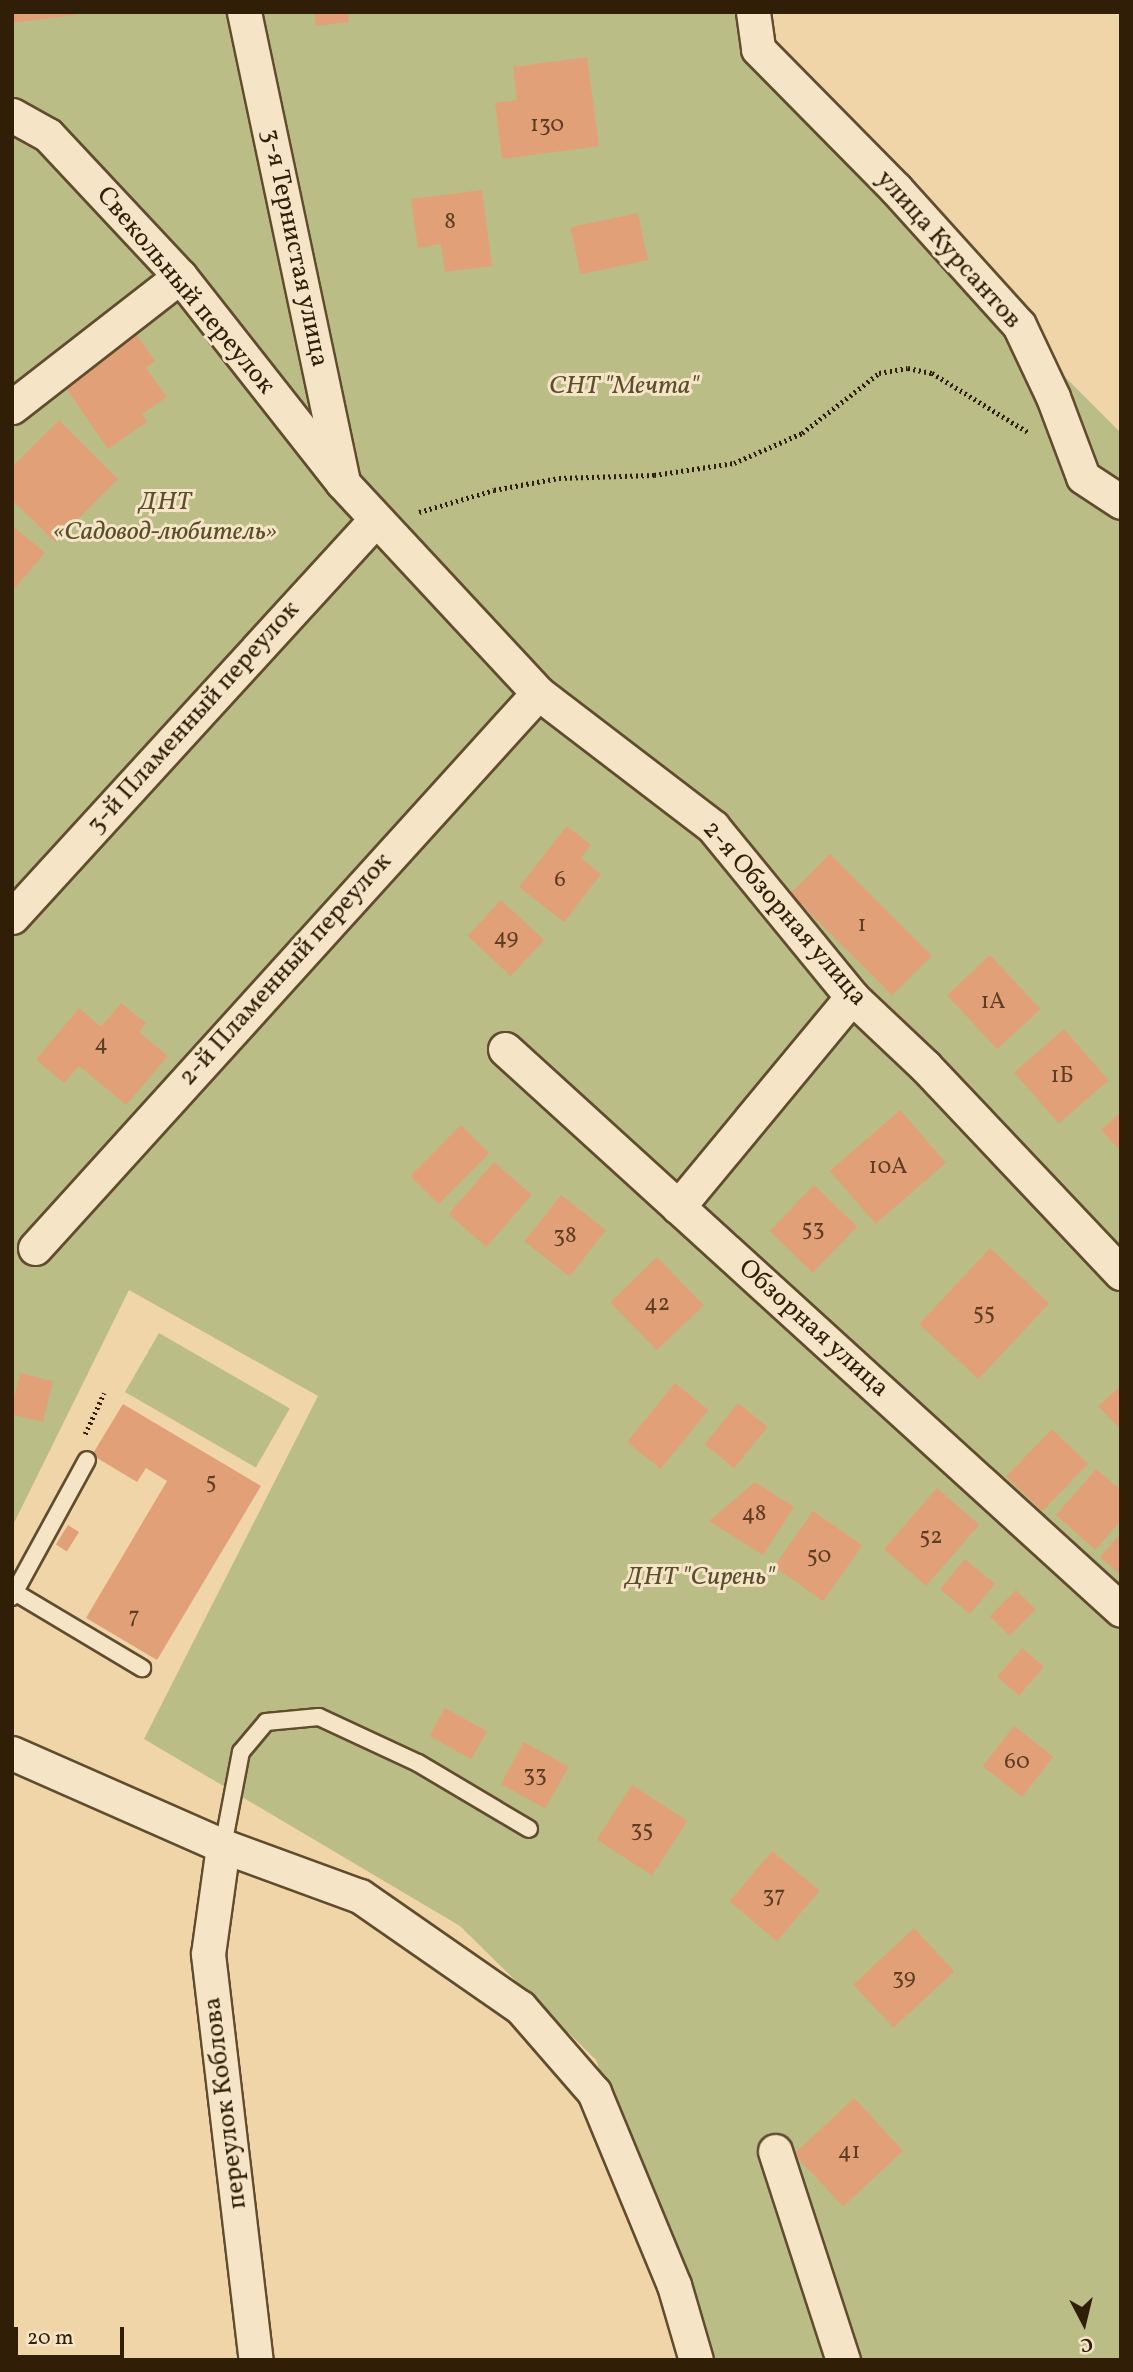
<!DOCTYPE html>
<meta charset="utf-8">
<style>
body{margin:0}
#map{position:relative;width:1133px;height:2372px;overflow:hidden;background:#f0d5a8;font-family:Vollkorn,serif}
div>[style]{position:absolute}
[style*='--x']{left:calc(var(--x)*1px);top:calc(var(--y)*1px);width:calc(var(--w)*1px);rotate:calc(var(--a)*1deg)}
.green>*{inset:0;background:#bbbd86;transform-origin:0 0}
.building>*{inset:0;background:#e2a079;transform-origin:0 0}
.path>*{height:4.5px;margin-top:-2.25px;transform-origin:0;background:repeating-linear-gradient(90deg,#311e06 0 2px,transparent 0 5.5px)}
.roads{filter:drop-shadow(2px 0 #614c2e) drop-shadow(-2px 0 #614c2e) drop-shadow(0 2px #614c2e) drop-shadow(0 -2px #614c2e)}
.lane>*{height:16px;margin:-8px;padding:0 8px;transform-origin:8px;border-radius:8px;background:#f5e4c6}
.street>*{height:33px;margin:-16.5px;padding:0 16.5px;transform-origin:16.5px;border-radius:16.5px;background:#f5e4c6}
span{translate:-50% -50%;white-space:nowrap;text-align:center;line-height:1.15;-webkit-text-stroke:6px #f5e4c6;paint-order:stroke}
.number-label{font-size:23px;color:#5d3e23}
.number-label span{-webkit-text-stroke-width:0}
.street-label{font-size:26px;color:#311e06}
.park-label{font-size:26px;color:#5a4e2c;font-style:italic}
.frame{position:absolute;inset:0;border:14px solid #311e06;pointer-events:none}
.north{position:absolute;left:1049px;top:2288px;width:70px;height:70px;-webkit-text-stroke:5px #f5e4c6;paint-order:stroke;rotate:173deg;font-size:19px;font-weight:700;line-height:28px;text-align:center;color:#311e06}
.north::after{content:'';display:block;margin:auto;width:24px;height:32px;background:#311e06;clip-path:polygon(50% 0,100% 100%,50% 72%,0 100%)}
.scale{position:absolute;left:14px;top:2327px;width:110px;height:32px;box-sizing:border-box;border:4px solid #311e06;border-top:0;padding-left:9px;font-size:21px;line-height:24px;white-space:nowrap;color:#311e06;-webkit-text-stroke:5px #f5e4c6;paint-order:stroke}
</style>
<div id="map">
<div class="green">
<i style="clip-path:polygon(12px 12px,755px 12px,763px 75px,1121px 433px,1121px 2360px,702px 2360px,596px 2060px,460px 1926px,144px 1739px,318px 1396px,129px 1290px,12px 1527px)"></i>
<i style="left:159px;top:1333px;width:151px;height:68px;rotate:30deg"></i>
</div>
<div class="building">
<i style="clip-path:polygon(12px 12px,76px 12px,76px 15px,12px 23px)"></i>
<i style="clip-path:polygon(314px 12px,348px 12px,349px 22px,316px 26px)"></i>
<i style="clip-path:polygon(587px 57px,599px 146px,502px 159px,495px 103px,517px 100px,513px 67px)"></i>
<i style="clip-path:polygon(482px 190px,492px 266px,445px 272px,441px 244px,418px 248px,411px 199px)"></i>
<i style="left:638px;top:213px;width:48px;height:69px;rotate:78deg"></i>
<i style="clip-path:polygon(132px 328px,155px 361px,146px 368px,167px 397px,142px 414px,147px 422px,108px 449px,59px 378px)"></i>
<i style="clip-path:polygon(59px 420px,118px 479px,55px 542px,12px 500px,12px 467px)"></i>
<i style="clip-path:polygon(12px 525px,45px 553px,12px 591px)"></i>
<i style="clip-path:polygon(567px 826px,591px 845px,581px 858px,601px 874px,564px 922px,519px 887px)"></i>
<i style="left:830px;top:854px;width:144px;height:56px;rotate:45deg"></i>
<i style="left:501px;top:900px;width:59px;height:49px;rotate:43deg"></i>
<i style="left:990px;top:955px;width:74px;height:59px;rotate:47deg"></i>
<i style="clip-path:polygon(121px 1003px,146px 1023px,139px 1032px,168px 1056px,126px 1105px,79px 1066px,64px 1083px,36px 1060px,79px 1008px,101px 1027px)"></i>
<i style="left:1064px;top:1029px;width:68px;height:66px;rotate:49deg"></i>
<i style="left:900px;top:1110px;width:70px;height:93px;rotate:49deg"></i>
<i style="clip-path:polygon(1121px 1112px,1121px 1152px,1101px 1130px)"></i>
<i style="left:461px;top:1125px;width:40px;height:72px;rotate:45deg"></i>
<i style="left:494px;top:1162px;width:50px;height:69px;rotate:41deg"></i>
<i style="left:814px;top:1185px;width:60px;height:64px;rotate:44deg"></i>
<i style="left:561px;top:1195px;width:57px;height:59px;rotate:38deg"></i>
<i style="left:990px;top:1248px;width:81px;height:104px;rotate:43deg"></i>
<i style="left:657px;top:1257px;width:67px;height:65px;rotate:46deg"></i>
<i style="left:20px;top:1373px;width:34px;height:42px;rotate:14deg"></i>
<i style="left:675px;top:1383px;width:43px;height:76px;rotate:39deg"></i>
<i style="clip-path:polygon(1121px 1386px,1121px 1430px,1098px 1406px)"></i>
<i style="left:738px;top:1403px;width:38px;height:53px;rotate:39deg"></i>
<i style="clip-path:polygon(123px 1404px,261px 1486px,157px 1660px,86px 1618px,167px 1481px,146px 1468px,137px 1482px,92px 1455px)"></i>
<i style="left:1052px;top:1429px;width:50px;height:66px;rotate:44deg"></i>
<i style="clip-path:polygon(1096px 1469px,1121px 1490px,1121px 1520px,1095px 1550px,1056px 1515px)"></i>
<i style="clip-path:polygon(755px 1482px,794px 1507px,763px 1555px,709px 1521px)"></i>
<i style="left:937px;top:1488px;width:56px;height:81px;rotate:41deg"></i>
<i style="left:813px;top:1511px;width:60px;height:68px;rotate:35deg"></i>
<i style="left:68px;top:1525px;width:13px;height:23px;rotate:32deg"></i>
<i style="clip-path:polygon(1121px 1533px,1121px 1575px,1100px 1557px)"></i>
<i style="left:965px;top:1559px;width:39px;height:39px;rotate:40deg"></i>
<i style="left:1016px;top:1590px;width:28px;height:37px;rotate:45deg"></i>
<i style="left:1022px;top:1648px;width:29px;height:38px;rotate:41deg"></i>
<i style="left:445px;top:1708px;width:48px;height:32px;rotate:29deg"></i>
<i style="left:1014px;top:1726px;width:50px;height:51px;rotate:38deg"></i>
<i style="left:524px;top:1742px;width:51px;height:48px;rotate:29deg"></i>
<i style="left:632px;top:1785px;width:66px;height:65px;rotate:33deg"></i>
<i style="left:772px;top:1851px;width:62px;height:66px;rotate:40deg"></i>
<i style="left:914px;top:1928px;width:59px;height:83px;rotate:47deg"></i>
<i style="left:854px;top:2098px;width:72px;height:82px;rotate:47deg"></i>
</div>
<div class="path">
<i style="--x:419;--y:512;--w:78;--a:-16.3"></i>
<i style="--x:494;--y:490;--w:66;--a:-10.5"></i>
<i style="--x:559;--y:478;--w:95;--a:-1.8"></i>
<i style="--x:654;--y:475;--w:81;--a:-8.5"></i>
<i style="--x:734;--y:463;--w:74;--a:-23.8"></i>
<i style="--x:802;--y:433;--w:98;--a:-37.9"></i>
<i style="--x:879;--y:373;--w:29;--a:-10"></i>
<i style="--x:908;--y:368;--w:25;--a:12"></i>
<i style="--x:932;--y:373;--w:113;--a:31.6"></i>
<i style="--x:85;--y:1434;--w:45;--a:-65.1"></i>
</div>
<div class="roads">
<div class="lane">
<i style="--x:16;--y:1593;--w:147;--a:30.8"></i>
<i style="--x:12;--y:1597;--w:156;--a:-61.3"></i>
<i style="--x:223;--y:1846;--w:96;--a:-79.2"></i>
<i style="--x:241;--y:1752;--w:39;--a:-50"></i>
<i style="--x:266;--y:1722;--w:53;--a:-5.4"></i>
<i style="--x:319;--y:1717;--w:109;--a:24.9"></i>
<i style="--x:418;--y:1763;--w:129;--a:30.7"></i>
</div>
<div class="street">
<i style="--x:244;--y:12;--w:476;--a:78.1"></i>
<i style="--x:753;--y:12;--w:37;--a:82"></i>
<i style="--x:758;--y:49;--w:197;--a:45.4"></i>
<i style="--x:896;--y:189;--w:183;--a:47.9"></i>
<i style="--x:1019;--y:325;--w:80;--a:64.7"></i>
<i style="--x:1053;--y:397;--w:85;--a:69.4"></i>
<i style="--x:1083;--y:477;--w:45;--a:33.3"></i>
<i style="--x:12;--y:115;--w:41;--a:29.1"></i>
<i style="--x:48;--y:135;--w:193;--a:46.9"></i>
<i style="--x:180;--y:276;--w:263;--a:51.8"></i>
<i style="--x:343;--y:483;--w:287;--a:47.1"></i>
<i style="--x:538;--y:693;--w:220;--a:37.4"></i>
<i style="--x:713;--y:827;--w:220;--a:50.7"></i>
<i style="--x:852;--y:997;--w:100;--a:43.4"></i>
<i style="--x:925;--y:1066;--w:285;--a:46.6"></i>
<i style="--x:12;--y:407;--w:213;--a:-37.9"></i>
<i style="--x:12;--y:917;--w:539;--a:-47.55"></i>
<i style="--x:505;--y:1049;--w:833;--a:42.32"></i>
<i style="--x:678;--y:1207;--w:273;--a:-50.4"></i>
<i style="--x:35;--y:1248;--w:749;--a:-47.81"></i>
<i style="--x:12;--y:1753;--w:231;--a:23.8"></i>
<i style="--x:223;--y:1846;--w:146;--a:20.1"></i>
<i style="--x:360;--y:1896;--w:195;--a:34.8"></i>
<i style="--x:520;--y:2007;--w:113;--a:49"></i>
<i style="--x:594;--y:2092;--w:209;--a:67.5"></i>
<i style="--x:674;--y:2285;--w:78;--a:73.7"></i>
<i style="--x:223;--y:1846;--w:109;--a:97.9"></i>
<i style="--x:208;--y:1954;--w:409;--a:83.3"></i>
<i style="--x:775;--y:2151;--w:220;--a:72"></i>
</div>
</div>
<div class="number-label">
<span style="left:547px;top:125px">130</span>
<span style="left:450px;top:222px">8</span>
<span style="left:560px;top:880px">6</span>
<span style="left:862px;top:925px">1</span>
<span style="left:506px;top:938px">49</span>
<span style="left:993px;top:1002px">1А</span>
<span style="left:101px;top:1044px">4</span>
<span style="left:1062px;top:1076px">1Б</span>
<span style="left:888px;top:1167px">10А</span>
<span style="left:813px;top:1229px">53</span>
<span style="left:565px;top:1236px">38</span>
<span style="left:657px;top:1304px">42</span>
<span style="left:984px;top:1313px">55</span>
<span style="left:211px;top:1482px">5</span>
<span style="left:754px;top:1514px">48</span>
<span style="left:931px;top:1537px">52</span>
<span style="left:819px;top:1556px">50</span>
<span style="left:134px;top:1617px">7</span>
<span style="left:1017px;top:1762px">60</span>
<span style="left:535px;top:1775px">33</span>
<span style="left:642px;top:1830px">35</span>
<span style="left:774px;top:1896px">37</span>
<span style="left:904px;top:1978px">39</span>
<span style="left:849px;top:2152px">41</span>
</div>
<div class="street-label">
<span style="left:294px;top:248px;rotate:78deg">3-я Тернистая улица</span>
<span style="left:948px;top:250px;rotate:48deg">улица Курсантов</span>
<span style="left:185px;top:291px;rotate:50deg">Свекольный переулок</span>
<span style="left:194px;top:718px;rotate:-48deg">3-й Пламенный переулок</span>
<span style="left:784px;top:914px;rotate:49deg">2-я Обзорная улица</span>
<span style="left:286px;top:970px;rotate:-48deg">2-й Пламенный переулок</span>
<span style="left:813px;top:1329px;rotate:42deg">Обзорная улица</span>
<span style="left:226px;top:2103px;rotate:-97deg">переулок Коблова</span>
</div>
<div class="park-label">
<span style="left:624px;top:387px">СНТ "Мечта"</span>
<span style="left:165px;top:518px">ДНТ<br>«Садовод-любитель»</span>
<span style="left:700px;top:1578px">ДНТ "Сирень"</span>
</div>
<div class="frame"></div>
<div class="north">С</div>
<div class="scale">20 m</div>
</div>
